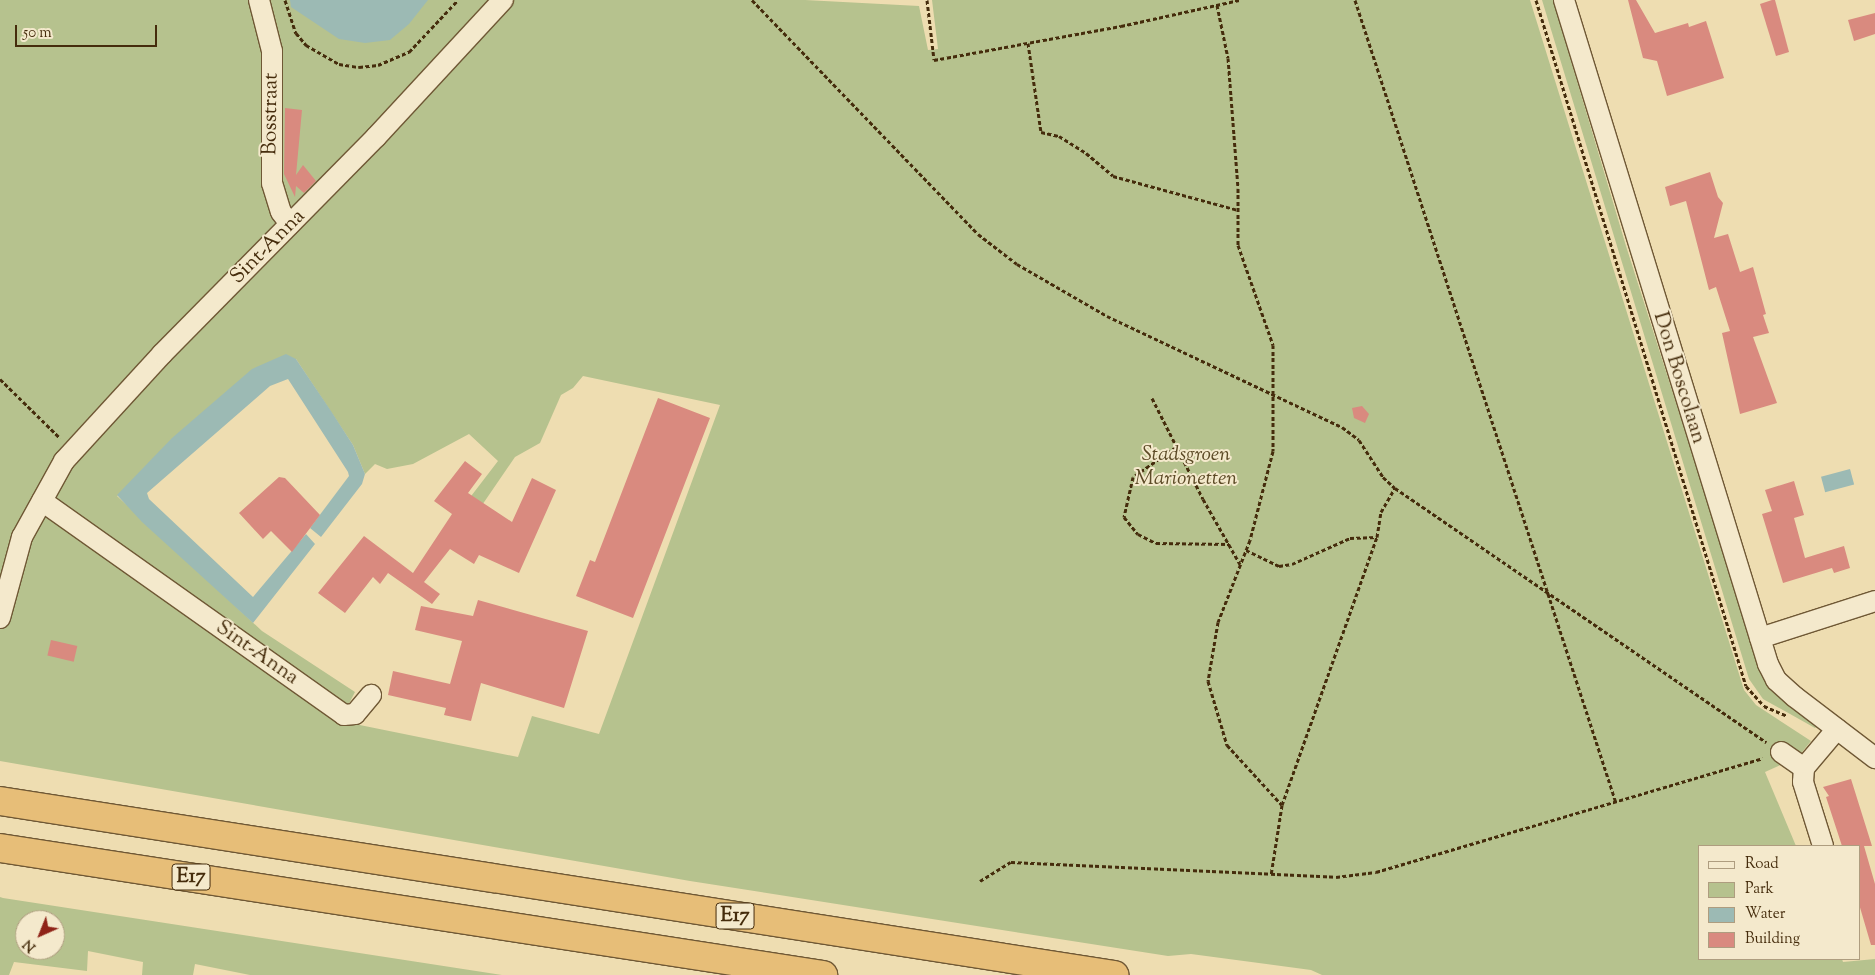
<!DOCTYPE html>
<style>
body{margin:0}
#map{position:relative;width:1875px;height:975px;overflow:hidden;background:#eeddb1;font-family:"Sorts Mill Goudy",serif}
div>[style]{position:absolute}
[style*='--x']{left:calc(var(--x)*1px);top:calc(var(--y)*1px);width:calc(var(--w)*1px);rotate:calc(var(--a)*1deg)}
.green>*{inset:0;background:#b6c28e}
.water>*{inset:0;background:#9cbab4;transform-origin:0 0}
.building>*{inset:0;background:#d98a7f;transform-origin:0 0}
.path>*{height:3px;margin-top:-1.5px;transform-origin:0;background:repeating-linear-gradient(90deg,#452c0c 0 4px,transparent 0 6.5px)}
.roads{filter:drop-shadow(1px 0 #6f5835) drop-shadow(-1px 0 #6f5835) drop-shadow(0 1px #6f5835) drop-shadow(0 -1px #6f5835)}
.minor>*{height:20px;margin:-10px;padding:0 10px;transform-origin:10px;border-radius:10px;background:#f4e9cc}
.highway>*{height:28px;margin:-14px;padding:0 14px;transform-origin:14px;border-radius:14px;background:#e7be78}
span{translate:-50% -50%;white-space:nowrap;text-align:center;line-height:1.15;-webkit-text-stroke:4px #f4e9cc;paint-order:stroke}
.shield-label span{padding:1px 4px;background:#f4e9cc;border:1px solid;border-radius:4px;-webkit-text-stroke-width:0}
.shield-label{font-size:20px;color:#452c0c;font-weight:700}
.street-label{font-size:21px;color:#452c0c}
.park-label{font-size:21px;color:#5c4a26;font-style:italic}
.legend{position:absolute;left:1698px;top:845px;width:162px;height:115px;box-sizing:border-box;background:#f4e9cc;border:1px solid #ae9d7f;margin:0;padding:6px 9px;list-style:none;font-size:15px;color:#452c0c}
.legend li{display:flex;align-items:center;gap:10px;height:25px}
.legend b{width:25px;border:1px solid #ae9d7f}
.north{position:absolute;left:15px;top:910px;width:50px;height:50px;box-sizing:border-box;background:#f4e9cc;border:1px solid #ae9d7f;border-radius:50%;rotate:224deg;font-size:14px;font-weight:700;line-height:20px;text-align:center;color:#452c0c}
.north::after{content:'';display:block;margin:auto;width:18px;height:22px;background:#8f2418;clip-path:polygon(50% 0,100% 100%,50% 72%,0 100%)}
.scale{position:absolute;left:15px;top:25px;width:142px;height:22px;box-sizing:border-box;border:2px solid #452c0c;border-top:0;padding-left:6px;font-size:15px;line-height:18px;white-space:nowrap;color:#452c0c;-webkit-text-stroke:4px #f4e9cc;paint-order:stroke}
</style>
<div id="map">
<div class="green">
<i style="clip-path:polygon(evenodd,0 0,805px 0,919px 6px,928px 50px,938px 49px,932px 0,1530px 0,1744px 690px,1756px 705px,1811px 741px,1798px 757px,1765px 772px,1796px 846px,1699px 846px,1699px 959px,1842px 959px,1843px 962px,1875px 959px,1875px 975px,1322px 975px,1311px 970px,1191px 954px,1168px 956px,690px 881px,0 761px,0 0,296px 359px,353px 445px,365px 474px,375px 464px,387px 469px,413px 464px,469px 434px,498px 461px,452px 521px,465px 530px,515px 457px,540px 443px,561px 395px,573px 388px,583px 376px,720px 405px,599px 734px,532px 716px,518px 757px,340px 721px,355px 692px,262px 631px,117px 496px,296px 359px)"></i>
<i style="clip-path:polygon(1542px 0,1553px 0,1626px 246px,1765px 682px,1772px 691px,1817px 726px,1815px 728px,1763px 699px,1749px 679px)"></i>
<i style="clip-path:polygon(evenodd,0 897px,3px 898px,502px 975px,250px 975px,195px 964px,193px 975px,142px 975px,143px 962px,88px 951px,87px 971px,14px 962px,9px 975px,0 975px,0 897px,25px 920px,55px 920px,55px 950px,25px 950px,25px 920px)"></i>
</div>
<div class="water">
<i style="clip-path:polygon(290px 0,428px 0,409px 24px,390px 40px,365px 43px,339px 39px,291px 7px)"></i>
<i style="clip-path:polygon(286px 354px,296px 359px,331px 411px,353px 445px,365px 474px,362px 484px,321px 537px,310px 528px,349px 476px,348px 472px,288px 379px,270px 386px,147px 493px,149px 499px,253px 597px,306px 534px,315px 544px,253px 623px,142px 522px,117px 495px,172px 438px,252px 369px)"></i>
<i style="left:1850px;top:469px;width:16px;height:30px;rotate:75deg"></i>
</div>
<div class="building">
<i style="clip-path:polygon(1628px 0,1636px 0,1655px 33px,1688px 23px,1689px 27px,1706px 21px,1724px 78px,1667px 96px,1657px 61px,1643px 58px)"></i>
<i style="clip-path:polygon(1772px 0,1775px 0,1789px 52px,1776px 56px,1760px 4px)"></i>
<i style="clip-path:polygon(1875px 13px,1875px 34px,1854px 41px,1848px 20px)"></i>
<i style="clip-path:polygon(285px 108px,302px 110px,296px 175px,303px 165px,316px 181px,304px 193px,296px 186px,295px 197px,284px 174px)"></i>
<i style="clip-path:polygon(1710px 172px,1718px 197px,1723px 203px,1714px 238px,1728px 234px,1740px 272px,1753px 267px,1766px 314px,1763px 315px,1769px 333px,1753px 337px,1777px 403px,1740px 414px,1722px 333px,1730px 331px,1716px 287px,1709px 290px,1686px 201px,1670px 206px,1665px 187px)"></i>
<i style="clip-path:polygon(658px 398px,710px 418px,633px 618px,576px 596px,590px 560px,595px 562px)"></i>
<i style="clip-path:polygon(1362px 406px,1369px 414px,1365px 423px,1354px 418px,1352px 408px)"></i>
<i style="clip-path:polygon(465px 461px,482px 474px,468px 493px,512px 522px,532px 478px,556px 490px,519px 573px,479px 555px,474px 564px,450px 549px,424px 582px,440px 594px,432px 604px,388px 573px,380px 584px,373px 577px,345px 613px,318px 593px,364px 536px,413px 573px,452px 514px,434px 501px)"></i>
<i style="clip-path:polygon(279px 477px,285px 478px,320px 515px,292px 552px,271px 531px,263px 539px,239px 513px)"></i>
<i style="clip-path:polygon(1794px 481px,1804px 515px,1794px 518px,1805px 558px,1844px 546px,1850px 568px,1834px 573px,1832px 568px,1783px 583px,1762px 514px,1772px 511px,1765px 490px)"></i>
<i style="clip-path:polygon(478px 600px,588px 631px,564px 708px,481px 683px,471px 721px,444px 715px,446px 708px,388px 695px,393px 671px,450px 684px,462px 641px,415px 630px,421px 606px,473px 616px)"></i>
<i style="left:51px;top:640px;width:27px;height:16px;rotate:13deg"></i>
<i style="clip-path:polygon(1851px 779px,1872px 846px,1864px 846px,1875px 884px,1875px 945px,1871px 945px,1859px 904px,1859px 846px,1842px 846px,1826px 797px,1829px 796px,1823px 787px)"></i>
</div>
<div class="path">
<i style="--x:285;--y:0;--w:35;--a:72"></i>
<i style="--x:296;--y:33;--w:16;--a:50"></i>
<i style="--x:306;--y:45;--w:38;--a:30"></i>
<i style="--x:339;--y:64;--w:20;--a:9"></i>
<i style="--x:359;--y:67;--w:19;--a:-6"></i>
<i style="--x:378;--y:65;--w:34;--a:-23"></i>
<i style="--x:409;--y:52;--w:71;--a:-46.7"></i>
<i style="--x:752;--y:0;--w:325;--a:46"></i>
<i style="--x:978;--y:234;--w:49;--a:37.6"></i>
<i style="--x:1017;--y:264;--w:104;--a:30"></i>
<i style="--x:1107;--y:316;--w:260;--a:25.3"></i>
<i style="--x:1342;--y:427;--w:21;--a:37"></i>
<i style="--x:1359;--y:440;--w:44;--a:57"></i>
<i style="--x:1383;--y:477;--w:16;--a:43"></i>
<i style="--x:1395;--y:488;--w:450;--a:34.4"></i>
<i style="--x:927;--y:0;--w:60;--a:83.3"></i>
<i style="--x:934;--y:60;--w:190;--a:-10.3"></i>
<i style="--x:1121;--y:26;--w:121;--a:-12.4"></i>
<i style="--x:1355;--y:0;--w:844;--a:71.99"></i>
<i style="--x:1536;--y:0;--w:717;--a:72.98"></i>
<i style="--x:1746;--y:686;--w:27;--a:48"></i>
<i style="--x:1764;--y:706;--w:25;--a:23"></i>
<i style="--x:1217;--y:5;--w:54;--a:78.3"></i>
<i style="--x:1228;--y:58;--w:130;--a:85.6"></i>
<i style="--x:1238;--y:188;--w:57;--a:90"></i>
<i style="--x:1238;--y:245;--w:106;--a:70.7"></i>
<i style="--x:1273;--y:345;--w:106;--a:90"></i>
<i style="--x:1273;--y:451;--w:92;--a:104.5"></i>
<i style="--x:1250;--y:540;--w:88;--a:111.3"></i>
<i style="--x:1218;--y:622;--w:60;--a:99.6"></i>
<i style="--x:1208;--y:681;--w:67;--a:73.5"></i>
<i style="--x:1227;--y:745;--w:81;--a:47.5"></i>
<i style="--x:1282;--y:805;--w:71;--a:98.9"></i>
<i style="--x:1028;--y:43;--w:90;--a:81.7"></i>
<i style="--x:1041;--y:132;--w:18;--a:13"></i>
<i style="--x:1059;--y:136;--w:32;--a:32"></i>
<i style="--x:1086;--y:153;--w:35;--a:40"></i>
<i style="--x:1113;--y:176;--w:130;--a:15.2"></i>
<i style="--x:0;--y:379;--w:84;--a:44.5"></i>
<i style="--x:1152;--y:398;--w:113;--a:63.2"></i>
<i style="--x:1203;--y:499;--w:75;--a:60.4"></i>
<i style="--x:1176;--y:447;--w:52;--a:145.1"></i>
<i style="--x:1133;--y:477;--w:41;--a:102.7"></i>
<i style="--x:1124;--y:517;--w:22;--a:51"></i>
<i style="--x:1138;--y:534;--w:20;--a:27"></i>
<i style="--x:1156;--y:543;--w:73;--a:0.8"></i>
<i style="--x:1246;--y:550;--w:37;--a:26"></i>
<i style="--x:1279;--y:566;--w:13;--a:-9"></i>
<i style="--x:1292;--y:564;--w:64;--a:-24.1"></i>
<i style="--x:1350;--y:538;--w:27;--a:-2"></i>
<i style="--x:1282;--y:805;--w:284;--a:-70.5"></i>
<i style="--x:1377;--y:537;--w:25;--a:-81"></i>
<i style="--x:1381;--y:512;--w:28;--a:-60"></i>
<i style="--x:980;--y:881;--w:36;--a:-32"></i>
<i style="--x:1011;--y:862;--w:325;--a:2.6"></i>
<i style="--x:1336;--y:877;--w:40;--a:-7.1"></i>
<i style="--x:1376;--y:872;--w:403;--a:-16.4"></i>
</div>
<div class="roads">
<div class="minor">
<i style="--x:259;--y:0;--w:53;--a:75.7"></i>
<i style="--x:272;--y:51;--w:132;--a:90"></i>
<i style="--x:272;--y:183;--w:30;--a:73"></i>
<i style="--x:281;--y:212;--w:15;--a:53"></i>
<i style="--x:1564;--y:0;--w:695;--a:72.92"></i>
<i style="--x:1768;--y:664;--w:18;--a:63"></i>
<i style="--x:1776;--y:680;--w:25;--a:42"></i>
<i style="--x:1795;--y:697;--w:101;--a:37.3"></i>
<i style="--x:42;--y:501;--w:370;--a:35.3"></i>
<i style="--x:344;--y:715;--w:11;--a:-5"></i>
<i style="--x:355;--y:714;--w:25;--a:-50"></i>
<i style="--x:0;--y:618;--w:84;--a:-74.8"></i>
<i style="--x:22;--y:537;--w:87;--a:-61.1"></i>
<i style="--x:64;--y:461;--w:145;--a:-47.5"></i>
<i style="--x:162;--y:354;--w:305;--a:-45.4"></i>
<i style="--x:376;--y:137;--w:187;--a:-47.2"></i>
<i style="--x:1760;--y:638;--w:121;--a:-17.8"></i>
<i style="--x:1781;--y:752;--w:28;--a:35"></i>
<i style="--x:1804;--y:768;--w:51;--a:-49.8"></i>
<i style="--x:1804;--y:768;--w:14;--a:94"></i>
<i style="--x:1803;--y:782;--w:67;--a:72.6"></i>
</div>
<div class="highway">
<i style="--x:0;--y:801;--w:1128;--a:8.88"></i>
<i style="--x:0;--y:848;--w:833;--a:8.77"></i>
</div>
</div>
<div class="shield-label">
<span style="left:191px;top:877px">E17</span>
<span style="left:735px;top:916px">E17</span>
</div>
<div class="street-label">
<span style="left:271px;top:114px;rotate:-89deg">Bosstraat</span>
<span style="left:268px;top:247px;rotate:-45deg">Sint-Anna</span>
<span style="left:1679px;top:378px;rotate:73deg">Don Boscolaan</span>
<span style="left:257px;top:653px;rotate:35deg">Sint-Anna</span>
</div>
<div class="park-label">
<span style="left:1186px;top:467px">Stadsgroen<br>Marionetten</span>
</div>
<ul class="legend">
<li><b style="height:6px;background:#f4e9cc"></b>Road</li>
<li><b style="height:14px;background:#b6c28e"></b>Park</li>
<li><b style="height:14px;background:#9cbab4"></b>Water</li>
<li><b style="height:14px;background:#d98a7f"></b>Building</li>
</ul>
<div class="north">N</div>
<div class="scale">50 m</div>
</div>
